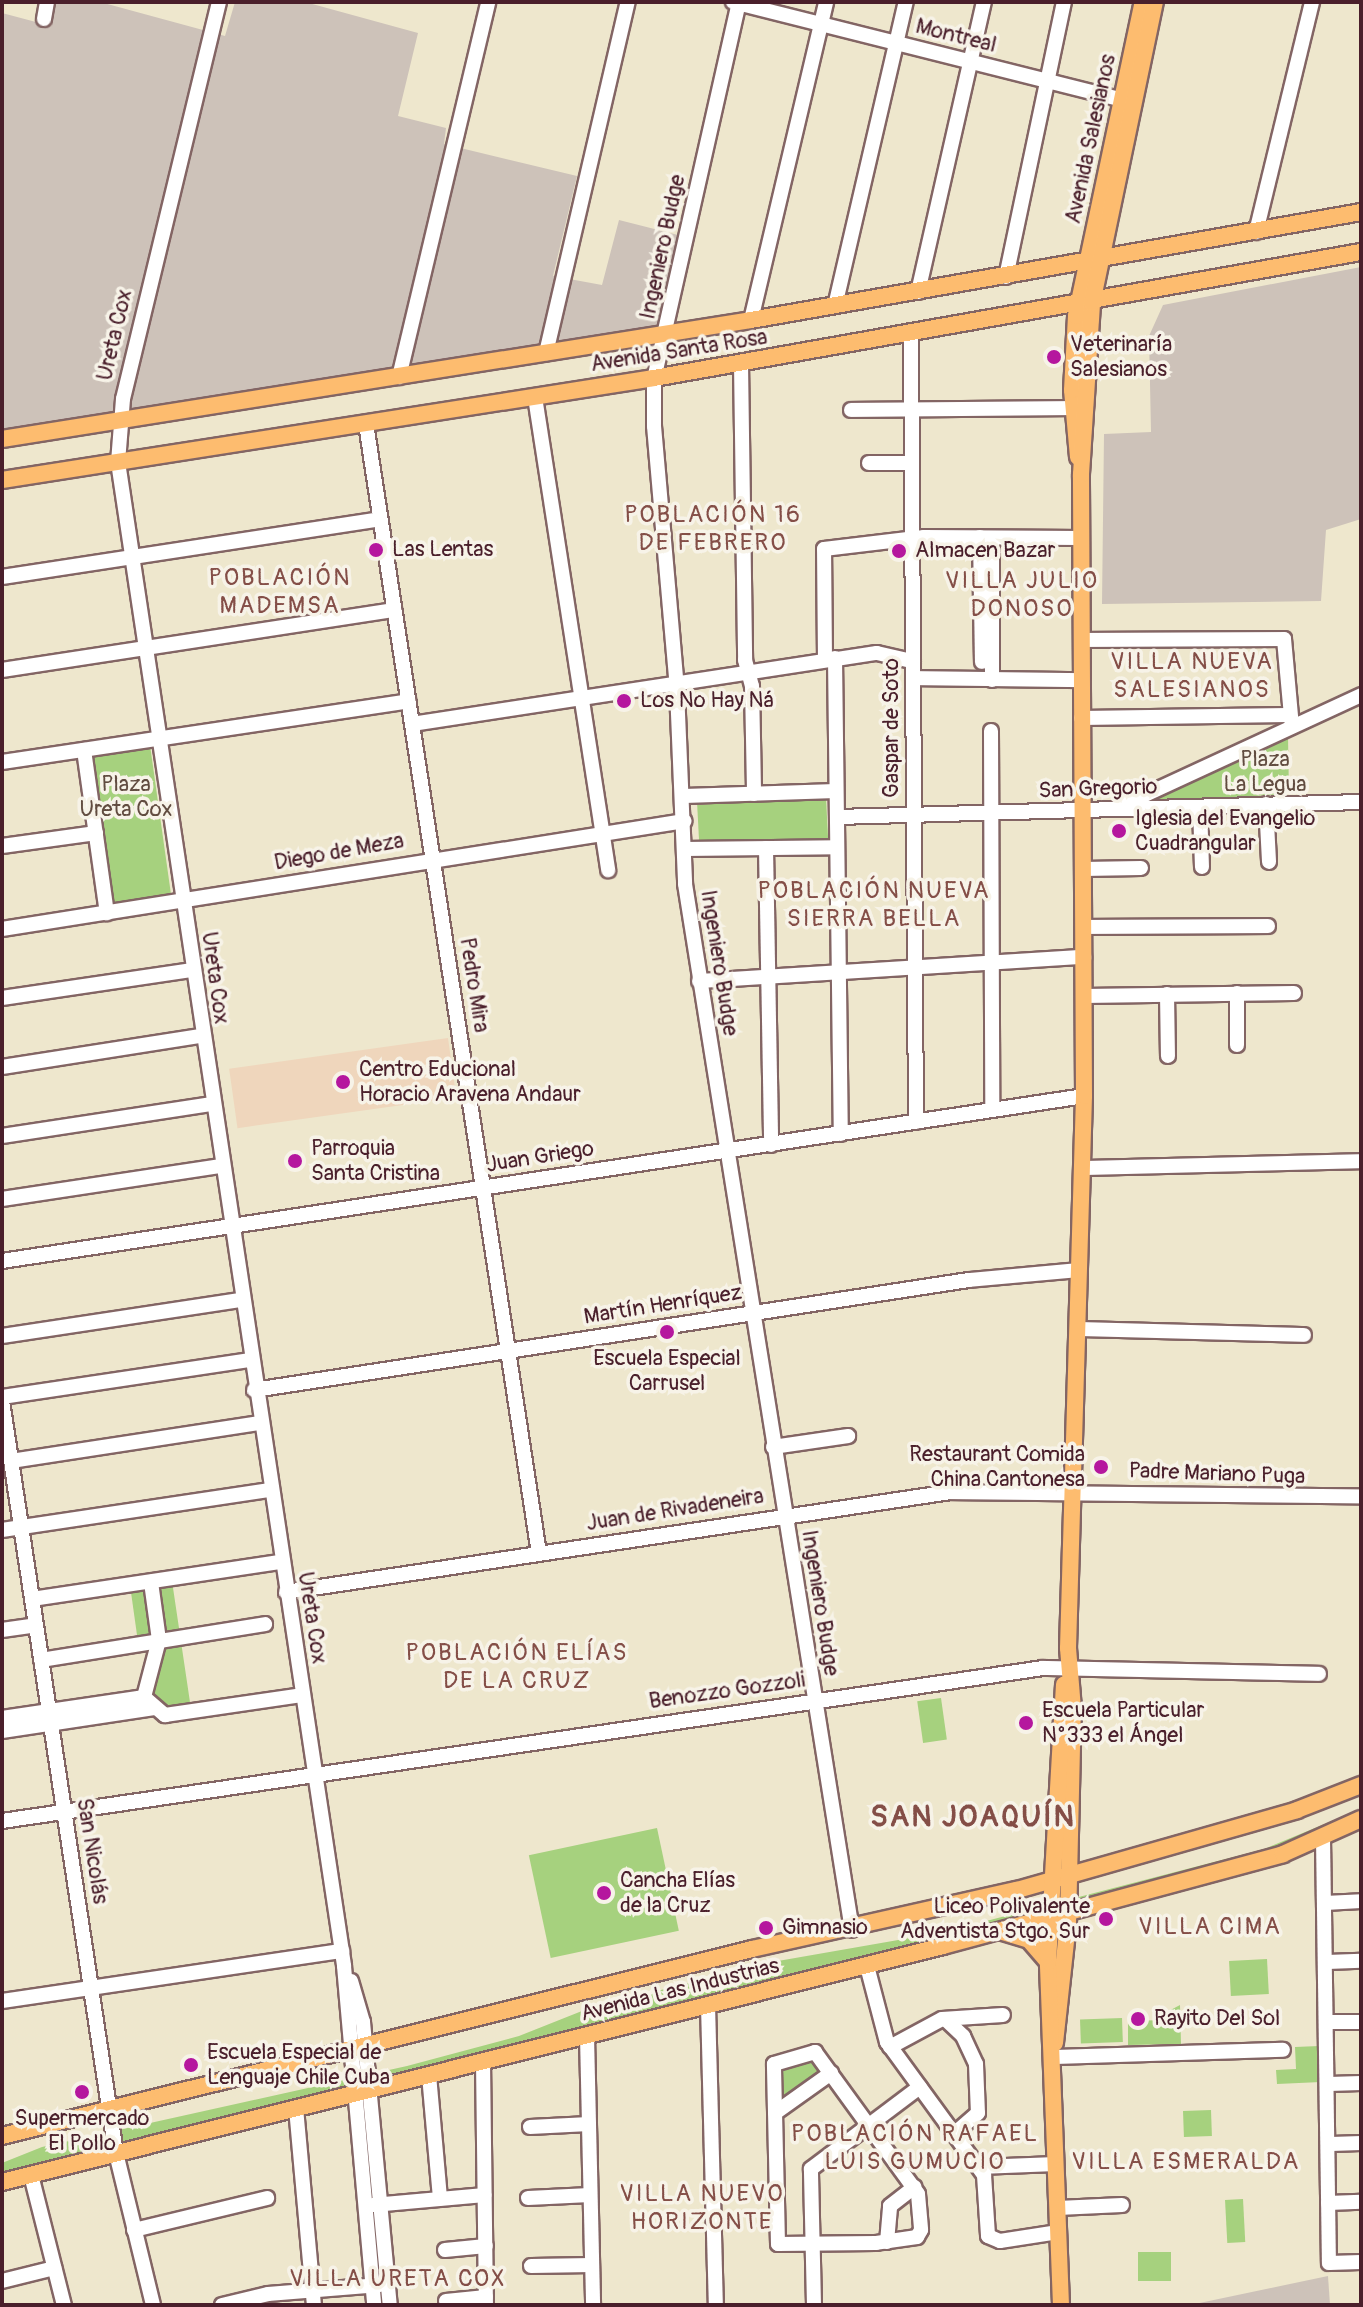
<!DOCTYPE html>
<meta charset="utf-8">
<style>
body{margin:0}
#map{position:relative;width:1363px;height:2307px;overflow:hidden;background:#eee7cd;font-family:Pangolin,sans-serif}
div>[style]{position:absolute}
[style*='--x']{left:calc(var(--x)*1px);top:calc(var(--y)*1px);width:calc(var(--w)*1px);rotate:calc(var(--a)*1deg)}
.built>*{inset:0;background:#efd6bc;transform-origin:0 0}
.industrial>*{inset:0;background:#cdc2b9}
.green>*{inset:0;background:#a6d17e;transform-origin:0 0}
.roads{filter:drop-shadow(2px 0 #836564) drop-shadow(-2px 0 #836564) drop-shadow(0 2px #836564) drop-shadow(0 -2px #836564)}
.minor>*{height:14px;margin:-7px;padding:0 7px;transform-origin:7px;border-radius:7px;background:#fff}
.major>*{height:16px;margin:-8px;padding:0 8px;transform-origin:8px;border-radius:8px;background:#fdbc6f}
.dots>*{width:22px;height:22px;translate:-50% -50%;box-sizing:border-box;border:4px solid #f7f3e8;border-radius:50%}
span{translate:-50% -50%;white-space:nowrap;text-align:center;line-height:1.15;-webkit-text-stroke:7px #f7f3e8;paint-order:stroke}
.street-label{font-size:22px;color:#4a1f2b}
.poi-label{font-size:22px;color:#4a1f2b}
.left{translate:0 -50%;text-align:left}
.right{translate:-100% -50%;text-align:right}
.park-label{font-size:22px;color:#614c40}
.neighbourhood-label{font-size:24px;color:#844e47;letter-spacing:2px}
.district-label{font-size:30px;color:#844e47;font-weight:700;letter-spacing:2px}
.frame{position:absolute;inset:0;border:4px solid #4a1f2b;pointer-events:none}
</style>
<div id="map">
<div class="built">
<i style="left:448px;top:1038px;width:60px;height:221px;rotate:82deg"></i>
</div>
<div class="industrial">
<i style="clip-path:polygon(56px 2px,100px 2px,225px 36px,235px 2px,305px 2px,418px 33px,398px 116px,446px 128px,444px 144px,577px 176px,553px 276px,602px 285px,619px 220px,678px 235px,656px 329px,2px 430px,2px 13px,51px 26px)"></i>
<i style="clip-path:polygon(1361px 267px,1361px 519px,1326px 530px,1321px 601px,1102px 604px,1104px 434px,1151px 432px,1149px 336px,1163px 305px)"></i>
<i style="clip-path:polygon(1328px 2276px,1330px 2305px,1190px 2305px)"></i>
</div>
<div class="green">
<i style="clip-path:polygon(1288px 736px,1289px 794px,1160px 801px,1153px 797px)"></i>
<i style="left:150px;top:745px;width:151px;height:63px;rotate:82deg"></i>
<i style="left:826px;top:798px;width:43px;height:129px;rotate:87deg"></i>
<i style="clip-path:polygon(172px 1581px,191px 1709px,163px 1712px,146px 1696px,162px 1643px,153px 1584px)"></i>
<i style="left:147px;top:1584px;width:55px;height:17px;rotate:82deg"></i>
<i style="left:941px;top:1698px;width:42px;height:24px;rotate:82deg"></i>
<i style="clip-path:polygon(1361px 1809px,1361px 1815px,1242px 1861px,2px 2177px,2px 2163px,42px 2147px,407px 2066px,519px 2036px,592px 2007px,778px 1961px,944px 1932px,1264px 1849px)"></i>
<i style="left:657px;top:1828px;width:105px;height:131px;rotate:78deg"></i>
<i style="left:1267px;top:1959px;width:35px;height:38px;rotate:87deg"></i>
<i style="clip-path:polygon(1180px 2005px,1181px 2044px,1128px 2045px,1128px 2021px,1165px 2020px,1165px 2013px)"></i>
<i style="left:1122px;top:2018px;width:24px;height:42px;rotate:88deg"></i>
<i style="clip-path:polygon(1319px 2046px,1321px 2082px,1277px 2084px,1276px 2070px,1296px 2069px,1295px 2047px)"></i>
<i style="clip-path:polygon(811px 2055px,824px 2070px,780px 2105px,780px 2064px)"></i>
<i style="left:1211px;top:2110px;width:26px;height:28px;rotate:88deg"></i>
<i style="left:1243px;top:2199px;width:43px;height:18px;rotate:87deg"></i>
<i style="left:1171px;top:2252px;width:29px;height:33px;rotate:90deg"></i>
</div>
<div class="roads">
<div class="minor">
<i style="--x:219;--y:2;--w:408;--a:103.6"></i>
<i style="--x:123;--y:399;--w:63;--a:94.5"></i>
<i style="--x:118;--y:462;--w:1521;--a:81.45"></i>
<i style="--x:344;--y:1966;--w:340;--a:84.9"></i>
<i style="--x:733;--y:2;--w:401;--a:14.1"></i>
<i style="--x:739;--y:2;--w:385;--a:102.7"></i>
<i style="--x:654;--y:378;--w:48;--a:90"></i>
<i style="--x:654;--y:426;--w:265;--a:85"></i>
<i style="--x:677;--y:690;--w:194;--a:87.6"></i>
<i style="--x:685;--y:884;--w:1059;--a:80.93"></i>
<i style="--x:44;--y:19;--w:17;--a:-80"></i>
<i style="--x:1256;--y:232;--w:237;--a:-76.3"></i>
<i style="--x:1006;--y:277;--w:281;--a:-78.1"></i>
<i style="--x:918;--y:292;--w:297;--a:-77.2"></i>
<i style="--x:835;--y:306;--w:312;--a:-76.9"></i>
<i style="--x:751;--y:320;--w:327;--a:-76.7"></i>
<i style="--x:911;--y:335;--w:787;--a:89.64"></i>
<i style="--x:546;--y:353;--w:360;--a:-76.9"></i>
<i style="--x:741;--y:363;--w:297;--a:89.2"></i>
<i style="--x:745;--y:660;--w:27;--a:75"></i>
<i style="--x:752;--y:686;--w:108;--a:88.9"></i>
<i style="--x:399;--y:377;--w:385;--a:-76.6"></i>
<i style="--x:535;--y:397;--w:479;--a:81.2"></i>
<i style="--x:851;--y:410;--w:221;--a:-0.5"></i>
<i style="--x:366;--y:424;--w:1142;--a:81.29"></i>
<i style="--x:869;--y:463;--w:42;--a:0"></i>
<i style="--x:980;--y:537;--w:125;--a:89.1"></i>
<i style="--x:2;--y:577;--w:382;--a:-8.7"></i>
<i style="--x:1081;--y:640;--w:203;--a:-0.3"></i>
<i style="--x:1284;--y:639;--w:88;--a:84.8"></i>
<i style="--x:835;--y:658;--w:476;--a:89.3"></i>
<i style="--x:825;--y:660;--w:111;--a:-90.5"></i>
<i style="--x:824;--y:549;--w:101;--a:-6.8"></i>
<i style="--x:924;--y:537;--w:157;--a:0.4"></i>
<i style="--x:2;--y:670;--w:397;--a:-8.7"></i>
<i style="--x:913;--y:678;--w:168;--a:0.7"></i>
<i style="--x:992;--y:680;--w:142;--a:-90"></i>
<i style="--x:1081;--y:718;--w:207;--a:-0.8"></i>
<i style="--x:412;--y:724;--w:470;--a:-8.7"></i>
<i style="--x:877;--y:653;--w:37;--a:13"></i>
<i style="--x:991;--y:731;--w:379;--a:89.8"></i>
<i style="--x:84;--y:750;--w:165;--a:82"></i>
<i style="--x:2;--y:762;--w:411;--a:-8.5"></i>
<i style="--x:684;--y:796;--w:152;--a:-1.9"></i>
<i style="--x:1266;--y:804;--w:58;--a:87"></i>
<i style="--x:1119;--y:807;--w:267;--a:-24.8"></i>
<i style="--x:1200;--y:807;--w:60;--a:88.1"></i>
<i style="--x:837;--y:817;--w:524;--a:-1.64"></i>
<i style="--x:2;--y:846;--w:95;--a:-7.9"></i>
<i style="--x:766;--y:848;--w:297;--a:89"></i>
<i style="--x:684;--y:849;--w:153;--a:-0.7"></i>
<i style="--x:1083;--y:869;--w:58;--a:-1"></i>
<i style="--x:1083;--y:927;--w:185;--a:-0.3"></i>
<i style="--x:2;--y:929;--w:691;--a:-8.99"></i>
<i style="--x:699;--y:981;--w:386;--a:-3.6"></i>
<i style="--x:1237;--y:993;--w:52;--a:90"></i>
<i style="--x:1167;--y:994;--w:62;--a:89.1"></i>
<i style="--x:1084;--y:996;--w:210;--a:-0.8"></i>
<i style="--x:2;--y:998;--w:191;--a:-8.4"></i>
<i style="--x:2;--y:1067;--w:201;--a:-8.9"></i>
<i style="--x:2;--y:1136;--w:211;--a:-8.7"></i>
<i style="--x:1082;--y:1168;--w:279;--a:-1.4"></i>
<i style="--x:2;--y:1199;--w:220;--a:-8.6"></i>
<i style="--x:2;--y:1261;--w:1095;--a:-8.67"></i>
<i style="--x:1077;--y:1329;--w:227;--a:1.5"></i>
<i style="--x:2;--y:1336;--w:242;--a:-8.6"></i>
<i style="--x:254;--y:1390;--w:723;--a:-8.75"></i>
<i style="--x:969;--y:1280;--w:109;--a:-5.2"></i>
<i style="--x:2;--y:1397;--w:251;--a:-8.5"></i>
<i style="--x:2;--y:1401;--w:761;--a:81.38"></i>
<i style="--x:116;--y:2153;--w:156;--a:76.3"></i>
<i style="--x:773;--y:1447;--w:76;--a:-8.3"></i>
<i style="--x:11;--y:1461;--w:252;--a:-8.7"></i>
<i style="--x:2;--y:1530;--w:271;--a:-8.5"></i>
<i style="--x:286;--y:1592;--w:671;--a:-8.56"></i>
<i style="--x:950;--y:1492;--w:411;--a:0.6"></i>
<i style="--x:32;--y:1599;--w:252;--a:-8.5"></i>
<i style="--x:2;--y:1630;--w:34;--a:-8"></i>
<i style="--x:41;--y:1660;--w:227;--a:-9.1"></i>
<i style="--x:144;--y:1697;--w:28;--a:41"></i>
<i style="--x:165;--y:1715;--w:138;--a:-8.3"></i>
<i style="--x:144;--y:1697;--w:59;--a:-75.3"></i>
<i style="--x:159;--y:1640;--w:59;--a:-97.9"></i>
<i style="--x:2;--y:1718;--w:144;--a:-8.4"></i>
<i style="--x:2;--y:1731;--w:154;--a:-8.6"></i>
<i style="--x:2;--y:1821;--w:1052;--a:-8.36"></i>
<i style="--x:1043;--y:1668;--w:276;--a:1.2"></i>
<i style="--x:1323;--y:1838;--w:425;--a:89.2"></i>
<i style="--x:1329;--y:2263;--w:32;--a:-2"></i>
<i style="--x:1325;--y:1903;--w:36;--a:-3"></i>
<i style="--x:1327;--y:1962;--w:34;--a:-2"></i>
<i style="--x:867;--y:1966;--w:79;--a:75.3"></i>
<i style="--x:887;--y:2042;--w:165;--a:53.9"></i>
<i style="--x:984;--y:2175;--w:61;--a:86.2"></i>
<i style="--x:988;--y:2236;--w:13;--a:23"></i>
<i style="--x:1000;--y:2241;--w:59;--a:-8.8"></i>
<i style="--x:351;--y:1981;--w:43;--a:73.7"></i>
<i style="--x:363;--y:2022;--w:284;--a:84.6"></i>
<i style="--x:2;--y:2001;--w:344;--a:-8.4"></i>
<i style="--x:708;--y:2005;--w:300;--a:88.5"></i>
<i style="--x:945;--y:2019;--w:25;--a:43"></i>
<i style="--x:963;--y:2036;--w:31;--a:65"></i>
<i style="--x:976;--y:2064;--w:49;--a:87.7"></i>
<i style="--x:978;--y:2113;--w:32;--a:139"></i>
<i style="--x:1328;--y:2022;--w:33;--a:0"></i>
<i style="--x:587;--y:2036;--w:269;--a:88.7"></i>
<i style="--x:890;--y:2047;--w:59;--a:-28.3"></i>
<i style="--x:942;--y:2019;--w:61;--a:-3.8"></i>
<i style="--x:815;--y:2052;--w:175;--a:54"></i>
<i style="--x:918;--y:2194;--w:36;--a:85"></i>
<i style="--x:921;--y:2230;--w:8;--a:120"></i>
<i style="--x:917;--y:2237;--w:41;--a:171.7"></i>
<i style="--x:876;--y:2243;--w:98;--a:179.4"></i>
<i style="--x:778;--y:2244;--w:180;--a:-91.3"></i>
<i style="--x:774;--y:2064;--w:43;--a:-16.3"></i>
<i style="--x:1055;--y:2057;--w:228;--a:-1.8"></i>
<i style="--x:483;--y:2061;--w:244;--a:89.3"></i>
<i style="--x:429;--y:2075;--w:124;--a:84.9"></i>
<i style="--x:1329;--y:2084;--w:32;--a:-2"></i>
<i style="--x:296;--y:2108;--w:198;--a:84.8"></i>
<i style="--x:775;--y:2113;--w:69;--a:-35.5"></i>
<i style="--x:530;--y:2127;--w:59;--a:-2.9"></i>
<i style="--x:1331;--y:2144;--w:30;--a:-2"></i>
<i style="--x:979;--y:2167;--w:77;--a:-2.2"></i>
<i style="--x:31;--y:2175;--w:134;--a:75.8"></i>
<i style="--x:528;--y:2198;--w:62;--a:-2.8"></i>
<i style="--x:1328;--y:2203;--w:33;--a:-2"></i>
<i style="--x:373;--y:2205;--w:112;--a:-5.1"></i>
<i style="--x:1058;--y:2208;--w:64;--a:-2.7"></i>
<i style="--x:134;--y:2230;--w:137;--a:-13.5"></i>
<i style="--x:887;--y:2242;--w:36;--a:-85"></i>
<i style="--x:890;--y:2206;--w:31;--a:-38"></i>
<i style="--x:445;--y:2250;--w:41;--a:-5.6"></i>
<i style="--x:531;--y:2266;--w:61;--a:-0.9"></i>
<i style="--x:2;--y:2281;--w:54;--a:-14"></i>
<i style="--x:446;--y:2301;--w:40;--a:-5.7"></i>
<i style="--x:222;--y:2305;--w:47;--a:-13.4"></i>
<i style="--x:268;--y:2294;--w:112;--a:-4.6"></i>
<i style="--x:814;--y:2305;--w:136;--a:-91.3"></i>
<i style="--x:811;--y:2169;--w:136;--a:-37"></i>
</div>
<div class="major">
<i style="--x:2;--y:439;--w:758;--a:-9.03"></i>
<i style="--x:751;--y:320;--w:619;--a:-10.04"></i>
<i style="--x:1078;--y:457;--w:67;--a:-95.1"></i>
<i style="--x:1072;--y:390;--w:74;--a:-86.9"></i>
<i style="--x:1076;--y:316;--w:321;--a:-78"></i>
<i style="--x:2;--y:480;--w:660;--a:-8.89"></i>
<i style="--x:654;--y:378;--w:718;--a:-10.11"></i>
<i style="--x:1003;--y:1932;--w:27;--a:17"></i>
<i style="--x:1029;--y:1940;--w:29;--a:49"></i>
<i style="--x:1055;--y:2043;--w:121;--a:-83.8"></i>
<i style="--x:1068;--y:1923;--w:214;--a:-88.7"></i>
<i style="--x:1073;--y:1709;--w:61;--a:-94.7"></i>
<i style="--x:1068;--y:1648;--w:552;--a:-88.34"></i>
<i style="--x:1084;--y:1096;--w:622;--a:-90.28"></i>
<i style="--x:1081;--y:474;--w:171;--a:-86.3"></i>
<i style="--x:1092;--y:303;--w:308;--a:-78.2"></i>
<i style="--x:2;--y:2136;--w:773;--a:-14"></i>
<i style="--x:752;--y:1949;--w:271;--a:-12.6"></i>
<i style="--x:1017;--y:1890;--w:291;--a:-15.9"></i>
<i style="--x:1297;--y:1810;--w:69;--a:-21.3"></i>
<i style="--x:2;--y:2182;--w:970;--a:-14.08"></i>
<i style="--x:943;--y:1946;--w:352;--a:-15.1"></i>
<i style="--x:1283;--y:1854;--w:85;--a:-24.2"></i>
<i style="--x:1061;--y:2305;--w:343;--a:-92.2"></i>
<i style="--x:1048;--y:1962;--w:278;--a:-86.7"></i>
</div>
</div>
<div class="dots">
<i style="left:1054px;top:357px;background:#b5179e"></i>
<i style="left:376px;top:550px;background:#b5179e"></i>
<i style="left:899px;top:551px;background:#b5179e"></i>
<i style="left:624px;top:701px;background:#b5179e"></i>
<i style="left:1119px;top:831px;background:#b5179e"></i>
<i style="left:343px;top:1082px;background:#b5179e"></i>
<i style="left:295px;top:1161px;background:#b5179e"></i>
<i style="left:667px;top:1332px;background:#b5179e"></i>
<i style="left:1101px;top:1467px;background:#b5179e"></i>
<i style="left:1026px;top:1723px;background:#b5179e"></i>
<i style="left:604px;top:1893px;background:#b5179e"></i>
<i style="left:1106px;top:1919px;background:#b5179e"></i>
<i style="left:766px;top:1928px;background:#b5179e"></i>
<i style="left:1138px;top:2019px;background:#b5179e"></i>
<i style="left:191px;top:2065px;background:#b5179e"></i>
<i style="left:82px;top:2092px;background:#b5179e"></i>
</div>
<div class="street-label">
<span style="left:956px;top:36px;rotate:14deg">Montreal</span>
<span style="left:1091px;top:139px;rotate:-78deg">Avenida Salesianos</span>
<span style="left:663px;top:247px;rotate:-78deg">Ingeniero Budge</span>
<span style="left:115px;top:335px;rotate:-77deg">Ureta Cox</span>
<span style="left:679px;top:351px;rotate:-9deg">Avenida Santa Rosa</span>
<span style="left:892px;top:728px;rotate:-90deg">Gaspar de Soto</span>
<span style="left:1098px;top:789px;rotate:-2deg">San Gregorio</span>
<span style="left:339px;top:852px;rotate:-10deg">Diego de Meza</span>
<span style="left:719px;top:963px;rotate:81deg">Ingeniero Budge</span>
<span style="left:215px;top:978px;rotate:82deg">Ureta Cox</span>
<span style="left:474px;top:985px;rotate:81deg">Pedro Mira</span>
<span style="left:540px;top:1157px;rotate:-9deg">Juan Griego</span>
<span style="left:663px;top:1305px;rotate:-9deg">Martín Henríquez</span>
<span style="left:1217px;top:1474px;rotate:2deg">Padre Mariano Puga</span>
<span style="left:675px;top:1510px;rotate:-9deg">Juan de Rivadeneira</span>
<span style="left:820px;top:1603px;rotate:81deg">Ingeniero Budge</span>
<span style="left:312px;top:1618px;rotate:81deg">Ureta Cox</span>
<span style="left:727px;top:1691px;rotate:-8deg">Benozzo Gozzoli</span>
<span style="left:92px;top:1851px;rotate:81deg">San Nicolás</span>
<span style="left:680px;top:1990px;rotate:-14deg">Avenida Las Industrias</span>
</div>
<div class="poi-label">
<span class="left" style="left:1070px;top:357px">Veterinaría<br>Salesianos</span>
<span class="left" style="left:392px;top:550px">Las Lentas</span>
<span class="left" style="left:915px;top:551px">Almacen Bazar</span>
<span class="left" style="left:640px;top:701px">Los No Hay Ná</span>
<span class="left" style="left:1135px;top:831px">Iglesia del Evangelio<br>Cuadrangular</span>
<span class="left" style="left:359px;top:1082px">Centro Educional<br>Horacio Aravena Andaur</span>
<span class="left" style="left:311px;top:1161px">Parroquia<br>Santa Cristina</span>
<span style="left:667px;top:1371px">Escuela Especial<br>Carrusel</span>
<span class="right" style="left:1085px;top:1467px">Restaurant Comida<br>China Cantonesa</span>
<span class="left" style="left:1042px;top:1723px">Escuela Particular<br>N°333 el Ángel</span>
<span class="left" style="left:620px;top:1893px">Cancha Elías<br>de la Cruz</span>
<span class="right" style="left:1090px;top:1919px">Liceo Polivalente<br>Adventista Stgo. Sur</span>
<span class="left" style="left:782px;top:1928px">Gimnasio</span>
<span class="left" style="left:1154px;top:2019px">Rayito Del Sol</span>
<span class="left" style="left:207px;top:2065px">Escuela Especial de<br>Lenguaje Chile Cuba</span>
<span style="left:82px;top:2131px">Supermercado<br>El Pollo</span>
</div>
<div class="park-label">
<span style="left:1265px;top:772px">Plaza<br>La Legua</span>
<span style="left:126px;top:797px">Plaza<br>Ureta Cox</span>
</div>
<div class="neighbourhood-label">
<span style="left:713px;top:529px">POBLACIÓN 16<br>DE FEBRERO</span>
<span style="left:280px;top:592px">POBLACIÓN<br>MADEMSA</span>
<span style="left:1022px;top:595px">VILLA JULIO<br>DONOSO</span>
<span style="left:1192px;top:676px">VILLA NUEVA<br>SALESIANOS</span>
<span style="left:874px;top:905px">POBLACIÓN NUEVA<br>SIERRA BELLA</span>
<span style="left:517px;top:1667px">POBLACIÓN ELÍAS<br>DE LA CRUZ</span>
<span style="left:1210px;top:1927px">VILLA CIMA</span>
<span style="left:915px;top:2148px">POBLACIÓN RAFAEL<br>LUIS GUMUCIO</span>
<span style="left:1186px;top:2162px">VILLA ESMERALDA</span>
<span style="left:702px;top:2208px">VILLA NUEVO<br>HORIZONTE</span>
<span style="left:398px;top:2279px">VILLA URETA COX</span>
</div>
<div class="district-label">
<span style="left:973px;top:1817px">SAN JOAQUÍN</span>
</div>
<div class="frame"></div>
</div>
